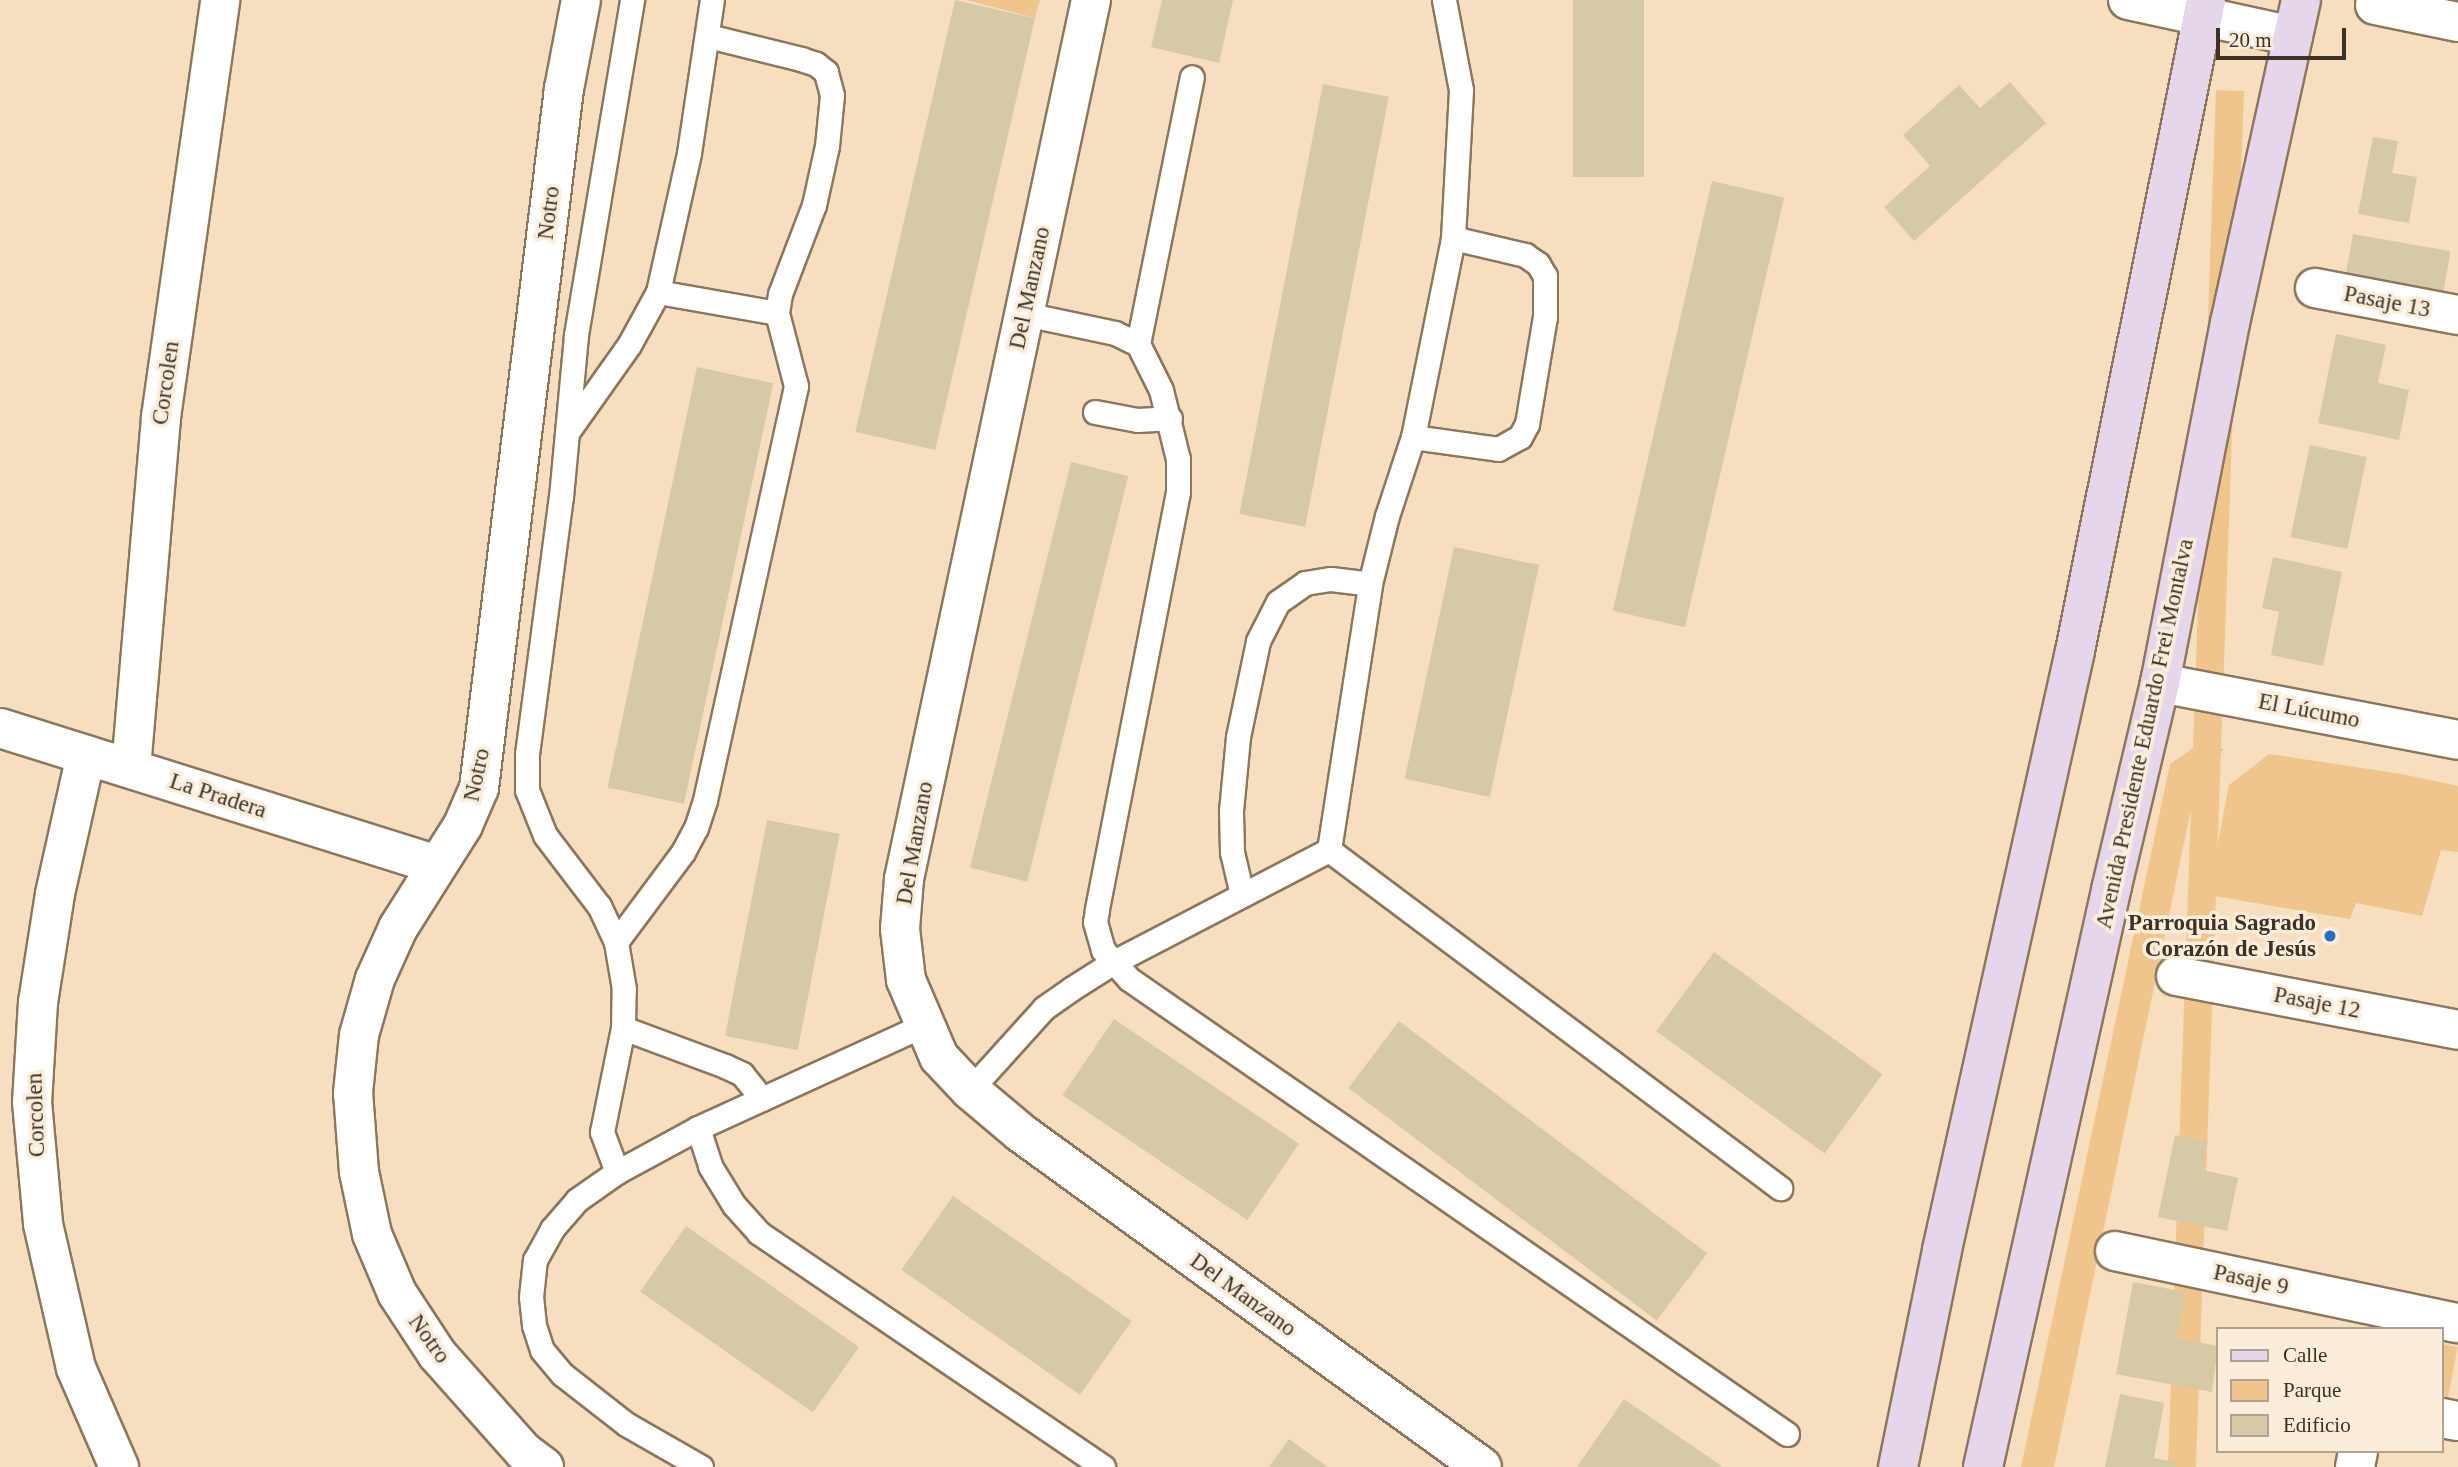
<!DOCTYPE html>
<meta charset="utf-8">
<style>
body{margin:0}
#map{position:relative;width:2458px;height:1467px;overflow:hidden;background:#f7debe;font-family:Georgia,serif}
div>[style]{position:absolute}
[style*='--x']{left:calc(var(--x)*1px);top:calc(var(--y)*1px);width:calc(var(--w)*1px);rotate:calc(var(--a)*1deg)}
.green>*{inset:0;background:#f0c58c;transform-origin:0 0}
.building>*{inset:0;background:#d5caa5;transform-origin:0 0}
.roads{filter:drop-shadow(2px 0 #8d7659) drop-shadow(-2px 0 #8d7659) drop-shadow(0 2px #8d7659) drop-shadow(0 -2px #8d7659)}
.lane>*{height:23px;margin:-11.5px;padding:0 11.5px;transform-origin:11.5px;border-radius:11.5px;background:#fff}
.street>*{height:38px;margin:-19px;padding:0 19px;transform-origin:19px;border-radius:19px;background:#fff}
.secondary>*{height:38px;margin:-19px;padding:0 19px;transform-origin:19px;border-radius:19px;background:#e5d6ec}
.dots>*{width:19px;height:19px;translate:-50% -50%;box-sizing:border-box;border:4px solid #fcedda;border-radius:50%}
span{translate:-50% -50%;white-space:nowrap;text-align:center;line-height:1.15;-webkit-text-stroke:7px #fcedda;paint-order:stroke}
.street-label{font-size:23px;color:#3b3225}
.poi-label{font-size:23px;color:#3b3225;font-weight:700}
.right{translate:-100% -50%;text-align:right}
.legend{position:absolute;left:2216px;top:1327px;width:228px;height:126px;box-sizing:border-box;background:#fcedda;border:2px solid #afa292;margin:0;padding:9px 12px;list-style:none;font-size:21px;color:#3b3225}
.legend li{display:flex;align-items:center;gap:14px;height:35px}
.legend b{width:35px;border:2px solid #afa292}
.scale{position:absolute;left:2216px;top:28px;width:130px;height:32px;box-sizing:border-box;border:4px solid #3b3225;border-top:0;padding-left:9px;font-size:21px;line-height:24px;white-space:nowrap;color:#3b3225;-webkit-text-stroke:5px #fcedda;paint-order:stroke}
</style>
<div id="map">
<div class="green">
<i style="clip-path:polygon(966px 0,1040px 0,1035px 18px)"></i>
<i style="left:2216px;top:90px;width:28px;height:1408px;rotate:2deg"></i>
<i style="clip-path:polygon(2193px 748px,2224px 749px,2194px 795px,2054px 1467px,2021px 1467px,2170px 764px)"></i>
<i style="clip-path:polygon(2269px 754px,2402px 774px,2458px 786px,2458px 852px,2441px 850px,2422px 916px,2356px 903px,2350px 919px,2208px 895px,2229px 785px)"></i>
<i style="left:2442px;top:1344px;width:16px;height:67px;rotate:11deg"></i>
</div>
<div class="building">
<i style="left:955px;top:0;width:82px;height:443px;rotate:13deg"></i>
<i style="clip-path:polygon(1162px 0,1233px 0,1219px 63px,1151px 47px)"></i>
<i style="left:1573px;top:0;width:71px;height:177px"></i>
<i style="clip-path:polygon(2010px 82px,2046px 123px,1914px 241px,1884px 207px,1930px 166px,1903px 135px,1959px 85px,1980px 108px)"></i>
<i style="left:1323px;top:84px;width:67px;height:438px;rotate:11deg"></i>
<i style="clip-path:polygon(2373px 137px,2398px 141px,2392px 173px,2417px 177px,2409px 223px,2358px 214px)"></i>
<i style="left:1712px;top:181px;width:74px;height:441px;rotate:13deg"></i>
<i style="left:2353px;top:234px;width:99px;height:42px;rotate:10deg"></i>
<i style="clip-path:polygon(2336px 334px,2386px 345px,2378px 383px,2409px 390px,2399px 440px,2318px 423px)"></i>
<i style="left:697px;top:367px;width:78px;height:430px;rotate:12deg"></i>
<i style="left:2310px;top:445px;width:58px;height:94px;rotate:12deg"></i>
<i style="left:1071px;top:462px;width:59px;height:418px;rotate:14deg"></i>
<i style="left:1454px;top:547px;width:87px;height:237px;rotate:12deg"></i>
<i style="clip-path:polygon(2273px 557px,2342px 572px,2323px 666px,2271px 655px,2279px 612px,2262px 608px)"></i>
<i style="left:767px;top:820px;width:74px;height:220px;rotate:11deg"></i>
<i style="left:1714px;top:952px;width:208px;height:98px;rotate:36deg"></i>
<i style="left:1114px;top:1019px;width:223px;height:92px;rotate:34deg"></i>
<i style="left:1399px;top:1021px;width:386px;height:84px;rotate:37deg"></i>
<i style="clip-path:polygon(2175px 1135px,2208px 1142px,2202px 1170px,2238px 1178px,2227px 1231px,2158px 1217px)"></i>
<i style="left:953px;top:1196px;width:218px;height:90px;rotate:35deg"></i>
<i style="left:686px;top:1226px;width:211px;height:80px;rotate:35deg"></i>
<i style="clip-path:polygon(2133px 1282px,2185px 1292px,2176px 1338px,2218px 1346px,2212px 1392px,2116px 1374px)"></i>
<i style="clip-path:polygon(2120px 1394px,2164px 1403px,2154px 1458px,2176px 1462px,2175px 1467px,2105px 1467px)"></i>
<i style="clip-path:polygon(1624px 1399px,1723px 1467px,1577px 1467px)"></i>
<i style="clip-path:polygon(1289px 1439px,1328px 1467px,1269px 1467px)"></i>
</div>
<div class="roads">
<div class="lane">
<i style="--x:658;--y:292;--w:121;--a:10"></i>
<i style="--x:777;--y:313;--w:19;--a:-81"></i>
<i style="--x:780;--y:294;--w:95;--a:-69.1"></i>
<i style="--x:814;--y:205;--w:60;--a:-77.6"></i>
<i style="--x:827;--y:146;--w:51;--a:-84.4"></i>
<i style="--x:832;--y:95;--w:24;--a:-105"></i>
<i style="--x:826;--y:72;--w:13;--a:-141"></i>
<i style="--x:816;--y:64;--w:16;--a:-162"></i>
<i style="--x:801;--y:59;--w:96;--a:-166.1"></i>
<i style="--x:1025;--y:314;--w:92;--a:11.9"></i>
<i style="--x:1115;--y:333;--w:25;--a:26"></i>
<i style="--x:1138;--y:344;--w:51;--a:63.4"></i>
<i style="--x:1161;--y:390;--w:71;--a:76.2"></i>
<i style="--x:1178;--y:459;--w:33;--a:90"></i>
<i style="--x:1178;--y:492;--w:426;--a:101"></i>
<i style="--x:1097;--y:910;--w:12;--a:99"></i>
<i style="--x:1095;--y:922;--w:29;--a:74"></i>
<i style="--x:1103;--y:950;--w:39;--a:48"></i>
<i style="--x:1129;--y:979;--w:800;--a:34.66"></i>
<i style="--x:1138;--y:344;--w:272;--a:-78.6"></i>
<i style="--x:1095;--y:412;--w:43;--a:10.8"></i>
<i style="--x:1137;--y:420;--w:33;--a:-3"></i>
<i style="--x:568;--y:431;--w:105;--a:-54.7"></i>
<i style="--x:629;--y:345;--w:60;--a:-61.3"></i>
<i style="--x:658;--y:292;--w:142;--a:-77.4"></i>
<i style="--x:689;--y:153;--w:155;--a:-81.5"></i>
<i style="--x:1413;--y:437;--w:86;--a:8"></i>
<i style="--x:1498;--y:449;--w:25;--a:-29"></i>
<i style="--x:1520;--y:437;--w:15;--a:-62"></i>
<i style="--x:1527;--y:424;--w:109;--a:-80.5"></i>
<i style="--x:1545;--y:317;--w:41;--a:-90"></i>
<i style="--x:1545;--y:276;--w:14;--a:-120"></i>
<i style="--x:1538;--y:264;--w:16;--a:-145"></i>
<i style="--x:1525;--y:255;--w:74;--a:-166.7"></i>
<i style="--x:1329;--y:850;--w:564;--a:36.85"></i>
<i style="--x:1242;--y:895;--w:44;--a:-103.1"></i>
<i style="--x:1232;--y:852;--w:41;--a:-91.4"></i>
<i style="--x:1231;--y:811;--w:74;--a:-84.6"></i>
<i style="--x:1238;--y:737;--w:98;--a:-78.2"></i>
<i style="--x:1258;--y:641;--w:44;--a:-62.9"></i>
<i style="--x:1278;--y:602;--w:33;--a:-35"></i>
<i style="--x:1305;--y:583;--w:26;--a:-9"></i>
<i style="--x:1331;--y:579;--w:39;--a:7"></i>
<i style="--x:616;--y:942;--w:112;--a:-53.3"></i>
<i style="--x:683;--y:852;--w:27;--a:-62"></i>
<i style="--x:696;--y:828;--w:29;--a:-72"></i>
<i style="--x:705;--y:800;--w:424;--a:-77.6"></i>
<i style="--x:796;--y:386;--w:75;--a:-104.6"></i>
<i style="--x:623;--y:1028;--w:109;--a:20.4"></i>
<i style="--x:725;--y:1066;--w:19;--a:25"></i>
<i style="--x:742;--y:1074;--w:32;--a:51"></i>
<i style="--x:970;--y:1090;--w:110;--a:-47.9"></i>
<i style="--x:1044;--y:1008;--w:33;--a:-35"></i>
<i style="--x:1071;--y:989;--w:49;--a:-32.4"></i>
<i style="--x:1112;--y:963;--w:245;--a:-27.5"></i>
<i style="--x:1329;--y:850;--w:269;--a:-81.2"></i>
<i style="--x:1370;--y:584;--w:70;--a:-76"></i>
<i style="--x:1387;--y:516;--w:83;--a:-71.8"></i>
<i style="--x:1413;--y:437;--w:203;--a:-78.6"></i>
<i style="--x:1453;--y:238;--w:148;--a:-86.9"></i>
<i style="--x:1461;--y:90;--w:92;--a:-100.7"></i>
<i style="--x:698;--y:1128;--w:40;--a:72"></i>
<i style="--x:710;--y:1166;--w:46;--a:58.4"></i>
<i style="--x:734;--y:1205;--w:38;--a:48"></i>
<i style="--x:759;--y:1233;--w:416;--a:34.2"></i>
<i style="--x:617;--y:1172;--w:43;--a:-110.6"></i>
<i style="--x:602;--y:1132;--w:106;--a:-78.6"></i>
<i style="--x:623;--y:1028;--w:39;--a:-89"></i>
<i style="--x:624;--y:989;--w:48;--a:-99.7"></i>
<i style="--x:616;--y:942;--w:40;--a:-115"></i>
<i style="--x:599;--y:906;--w:89;--a:-127.3"></i>
<i style="--x:545;--y:835;--w:48;--a:-111.8"></i>
<i style="--x:527;--y:790;--w:36;--a:-90"></i>
<i style="--x:527;--y:754;--w:259;--a:-82.5"></i>
<i style="--x:561;--y:497;--w:163;--a:-84.7"></i>
<i style="--x:576;--y:335;--w:340;--a:-80.5"></i>
<i style="--x:701;--y:1467;--w:86;--a:-150.2"></i>
<i style="--x:626;--y:1424;--w:81;--a:-142"></i>
<i style="--x:562;--y:1374;--w:31;--a:-130"></i>
<i style="--x:542;--y:1350;--w:26;--a:-108"></i>
<i style="--x:534;--y:1325;--w:28;--a:-96"></i>
<i style="--x:531;--y:1297;--w:37;--a:-84"></i>
<i style="--x:535;--y:1260;--w:35;--a:-61"></i>
<i style="--x:552;--y:1229;--w:38;--a:-49"></i>
<i style="--x:577;--y:1200;--w:49;--a:-35"></i>
<i style="--x:617;--y:1172;--w:92;--a:-28.5"></i>
<i style="--x:698;--y:1128;--w:248;--a:-24.5"></i>
</div>
<div class="street">
<i style="--x:1091;--y:0;--w:899;--a:102.01"></i>
<i style="--x:904;--y:879;--w:50;--a:94.6"></i>
<i style="--x:900;--y:929;--w:51;--a:83.3"></i>
<i style="--x:906;--y:980;--w:84;--a:66.8"></i>
<i style="--x:939;--y:1057;--w:45;--a:46.8"></i>
<i style="--x:970;--y:1090;--w:67;--a:40.1"></i>
<i style="--x:1021;--y:1133;--w:569;--a:35.92"></i>
<i style="--x:2128;--y:0;--w:169;--a:12.3"></i>
<i style="--x:2375;--y:5;--w:85;--a:11.6"></i>
<i style="--x:2315;--y:288;--w:146;--a:10.7"></i>
<i style="--x:2160;--y:683;--w:303;--a:10.8"></i>
<i style="--x:0;--y:728;--w:457;--a:17.4"></i>
<i style="--x:86;--y:755;--w:142;--a:102.6"></i>
<i style="--x:55;--y:894;--w:109;--a:98.9"></i>
<i style="--x:38;--y:1002;--w:100;--a:93.4"></i>
<i style="--x:32;--y:1102;--w:122;--a:84.8"></i>
<i style="--x:43;--y:1224;--w:148;--a:77.1"></i>
<i style="--x:76;--y:1368;--w:108;--a:66.5"></i>
<i style="--x:131;--y:768;--w:352;--a:-85.1"></i>
<i style="--x:161;--y:417;--w:421;--a:-81.9"></i>
<i style="--x:2176;--y:976;--w:287;--a:10.8"></i>
<i style="--x:2115;--y:1251;--w:350;--a:11.9"></i>
<i style="--x:2442;--y:1418;--w:16;--a:11"></i>
<i style="--x:544;--y:1467;--w:25;--a:-143"></i>
<i style="--x:524;--y:1452;--w:131;--a:-131.6"></i>
<i style="--x:437;--y:1354;--w:73;--a:-123.3"></i>
<i style="--x:397;--y:1293;--w:64;--a:-113"></i>
<i style="--x:372;--y:1234;--w:63;--a:-101.8"></i>
<i style="--x:359;--y:1172;--w:79;--a:-94.3"></i>
<i style="--x:353;--y:1093;--w:58;--a:-84.1"></i>
<i style="--x:359;--y:1035;--w:58;--a:-74.1"></i>
<i style="--x:375;--y:979;--w:56;--a:-65.7"></i>
<i style="--x:398;--y:928;--w:122;--a:-57.7"></i>
<i style="--x:463;--y:825;--w:40;--a:-66.6"></i>
<i style="--x:479;--y:788;--w:704;--a:-83.07"></i>
<i style="--x:564;--y:89;--w:91;--a:-79.2"></i>
<i style="--x:2355;--y:1467;--w:16;--a:-79"></i>
</div>
<div class="secondary">
<i style="--x:1898;--y:1467;--w:221;--a:-78.5"></i>
<i style="--x:1942;--y:1250;--w:614;--a:-77.48"></i>
<i style="--x:2075;--y:651;--w:664;--a:-78.62"></i>
<i style="--x:1983;--y:1467;--w:595;--a:-77.48"></i>
<i style="--x:2112;--y:886;--w:209;--a:-76.7"></i>
<i style="--x:2160;--y:683;--w:367;--a:-79"></i>
<i style="--x:2230;--y:323;--w:331;--a:-77.6"></i>
</div>
</div>
<div class="dots">
<i style="left:2330px;top:936px;background:#276fc0"></i>
</div>
<div class="street-label">
<span style="left:549px;top:213px;rotate:-83deg">Notro</span>
<span style="left:1030px;top:288px;rotate:-78deg">Del Manzano</span>
<span style="left:2387px;top:302px;rotate:11deg">Pasaje 13</span>
<span style="left:166px;top:383px;rotate:-82deg">Corcolen</span>
<span style="left:2309px;top:711px;rotate:11deg">El Lúcumo</span>
<span style="left:2145px;top:734px;rotate:-78deg">Avenida Presidente Eduardo Frei Montalva</span>
<span style="left:477px;top:775px;rotate:-78deg">Notro</span>
<span style="left:218px;top:796px;rotate:18deg">La Pradera</span>
<span style="left:915px;top:843px;rotate:-80deg">Del Manzano</span>
<span style="left:2317px;top:1003px;rotate:11deg">Pasaje 12</span>
<span style="left:36px;top:1115px;rotate:-92deg">Corcolen</span>
<span style="left:2251px;top:1280px;rotate:12deg">Pasaje 9</span>
<span style="left:1243px;top:1295px;rotate:36deg">Del Manzano</span>
<span style="left:429px;top:1339px;rotate:54deg">Notro</span>
</div>
<div class="poi-label">
<span class="right" style="left:2316px;top:936px">Parroquia Sagrado<br>Corazón de Jesús</span>
</div>
<ul class="legend">
<li><b style="height:9px;background:#e5d6ec"></b>Calle</li>
<li><b style="height:19px;background:#f0c58c"></b>Parque</li>
<li><b style="height:19px;background:#d5caa5"></b>Edificio</li>
</ul>
<div class="scale">20 m</div>
</div>
